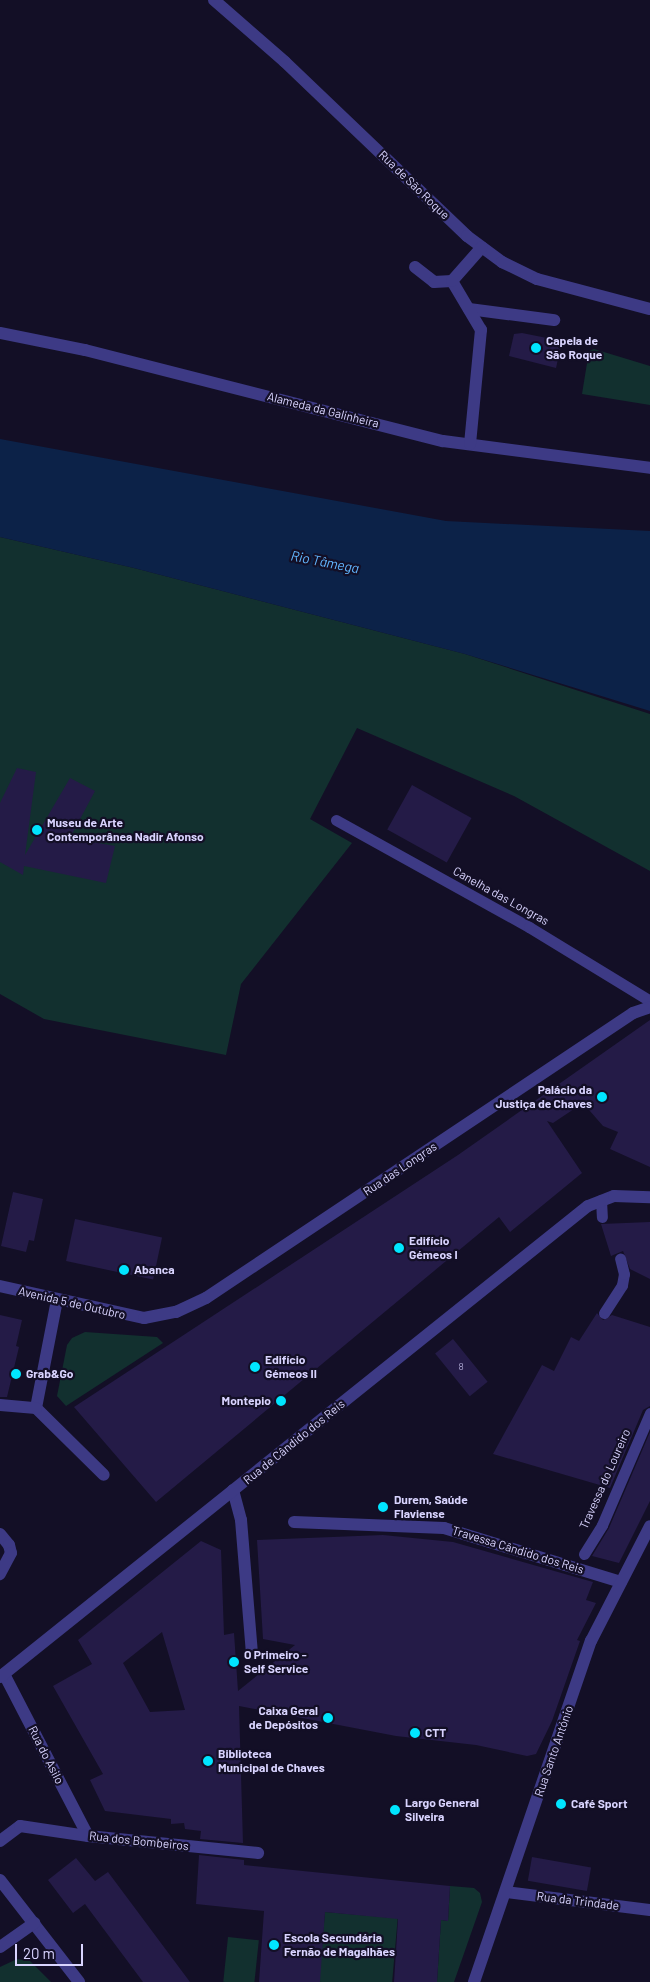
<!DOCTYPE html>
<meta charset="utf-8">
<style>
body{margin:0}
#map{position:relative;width:650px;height:1982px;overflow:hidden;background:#130f26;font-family:Barlow,sans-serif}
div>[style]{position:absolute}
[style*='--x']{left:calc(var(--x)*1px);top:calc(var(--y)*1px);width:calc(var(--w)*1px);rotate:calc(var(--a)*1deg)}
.green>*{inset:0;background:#12302f;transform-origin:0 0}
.water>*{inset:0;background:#0c2248}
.building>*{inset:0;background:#241b47;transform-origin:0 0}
.service>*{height:11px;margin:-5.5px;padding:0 5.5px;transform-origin:5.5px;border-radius:5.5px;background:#3d3a85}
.pedestrian>*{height:12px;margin:-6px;padding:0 6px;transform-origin:6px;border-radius:6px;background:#3d3a85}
.minor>*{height:12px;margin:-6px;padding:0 6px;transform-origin:6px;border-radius:6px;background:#3d3a85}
.dots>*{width:14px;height:14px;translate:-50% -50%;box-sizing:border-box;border:2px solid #130f26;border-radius:50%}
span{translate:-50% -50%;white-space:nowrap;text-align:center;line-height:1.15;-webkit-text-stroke:4.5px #130f26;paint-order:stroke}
.number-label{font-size:10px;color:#aca6d1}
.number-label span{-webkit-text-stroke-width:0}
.street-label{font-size:12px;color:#d9d4ff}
.poi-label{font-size:12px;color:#d9d4ff;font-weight:700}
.left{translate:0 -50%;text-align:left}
.right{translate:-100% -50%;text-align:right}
.water-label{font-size:14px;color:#62b6ff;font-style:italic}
.scale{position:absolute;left:15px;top:1944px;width:68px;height:22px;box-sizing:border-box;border:2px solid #d9d4ff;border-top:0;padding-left:6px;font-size:15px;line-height:18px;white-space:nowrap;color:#d9d4ff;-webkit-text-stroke:4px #130f26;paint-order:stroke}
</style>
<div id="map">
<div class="green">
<i style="clip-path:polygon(594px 349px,650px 366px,650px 405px,582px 394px,589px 351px)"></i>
<i style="clip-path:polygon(0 537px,134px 568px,465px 654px,650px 714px,650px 871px,514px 796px,357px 728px,310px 819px,352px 843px,241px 984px,226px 1055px,44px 1019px,0 994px)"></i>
<i style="clip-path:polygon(85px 1332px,157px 1337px,163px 1343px,66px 1406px,57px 1396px,67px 1345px,72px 1338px)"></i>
<i style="clip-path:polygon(450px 1886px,474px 1888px,480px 1893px,482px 1902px,454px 1982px,437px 1982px,441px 1920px,448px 1921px)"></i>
<i style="left:325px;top:1912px;width:73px;height:70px;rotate:5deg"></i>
<i style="left:228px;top:1937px;width:31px;height:45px;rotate:6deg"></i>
<i style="clip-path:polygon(17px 1959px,30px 1961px,51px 1982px,0 1982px,0 1967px)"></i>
</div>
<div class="water">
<i style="clip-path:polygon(0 439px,446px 521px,650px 531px,650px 711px,465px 654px,134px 568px,0 537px)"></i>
</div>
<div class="building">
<i style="clip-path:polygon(522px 333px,562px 341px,556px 368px,509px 356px,514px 334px)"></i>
<i style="clip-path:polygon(17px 768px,36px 772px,25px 855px,70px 778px,95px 791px,70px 838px,115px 846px,106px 883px,24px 866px,23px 875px,0 862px,0 803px)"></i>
<i style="left:412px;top:785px;width:68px;height:51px;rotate:29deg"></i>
<i style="clip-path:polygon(650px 1020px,650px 1167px,610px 1149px,618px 1132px,603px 1126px,583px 1103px,553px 1123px,547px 1121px,582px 1173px,510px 1232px,499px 1217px,156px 1502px,74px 1407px,458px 1155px)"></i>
<i style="clip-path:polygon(13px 1192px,43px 1199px,34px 1241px,29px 1240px,26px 1252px,1px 1246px)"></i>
<i style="left:75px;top:1219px;width:89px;height:43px;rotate:12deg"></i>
<i style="clip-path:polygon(650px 1222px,650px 1279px,630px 1269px,623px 1251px,611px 1256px,601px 1224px)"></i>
<i style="clip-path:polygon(597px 1313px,603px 1320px,612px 1315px,650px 1327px,650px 1406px,643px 1410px,610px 1488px,493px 1454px,542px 1365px,554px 1371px,571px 1337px,579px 1341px)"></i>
<i style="clip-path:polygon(0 1315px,22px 1320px,16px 1346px,19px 1347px,7px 1397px,0 1397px)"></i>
<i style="left:453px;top:1339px;width:55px;height:23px;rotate:51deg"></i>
<i style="clip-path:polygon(650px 1432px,650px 1501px,619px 1563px,592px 1556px,609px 1528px)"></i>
<i style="clip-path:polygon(evenodd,383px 1535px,453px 1542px,593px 1582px,586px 1600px,596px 1603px,577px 1640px,580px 1641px,552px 1721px,536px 1754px,527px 1756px,476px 1745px,396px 1736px,239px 1706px,243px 1843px,200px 1839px,201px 1831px,185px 1829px,184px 1823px,171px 1824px,171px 1819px,105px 1811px,90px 1780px,103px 1774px,53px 1686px,92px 1664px,78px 1640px,201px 1541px,221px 1550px,224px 1635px,234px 1633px,238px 1691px,295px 1645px,263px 1639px,257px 1540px,383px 1535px,162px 1632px,185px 1710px,150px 1712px,123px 1663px,162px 1632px)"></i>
<i style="clip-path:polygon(199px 1855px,244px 1860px,244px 1865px,450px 1886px,448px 1921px,441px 1920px,437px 1982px,394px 1982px,398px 1919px,325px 1912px,320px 1982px,259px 1982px,264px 1911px,196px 1904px)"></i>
<i style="left:532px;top:1857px;width:60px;height:24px;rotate:10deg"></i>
<i style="clip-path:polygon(76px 1858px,95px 1881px,108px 1872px,190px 1982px,143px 1982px,85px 1904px,73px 1913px,48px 1880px)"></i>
</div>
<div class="service">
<i style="--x:336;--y:820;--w:221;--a:29"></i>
<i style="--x:529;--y:927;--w:142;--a:31.4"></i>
<i style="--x:601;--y:1200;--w:17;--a:87"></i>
<i style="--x:604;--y:1313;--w:33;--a:-57"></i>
<i style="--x:622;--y:1285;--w:11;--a:-80"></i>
<i style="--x:624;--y:1274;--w:16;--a:-104"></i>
<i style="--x:584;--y:1554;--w:34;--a:-58"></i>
<i style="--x:602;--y:1525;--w:122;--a:-66.8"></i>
</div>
<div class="pedestrian">
<i style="--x:88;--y:1836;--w:171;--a:5.7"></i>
<i style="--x:506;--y:1892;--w:145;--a:7.1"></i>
</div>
<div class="minor">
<i style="--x:214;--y:0;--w:94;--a:41.1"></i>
<i style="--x:285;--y:62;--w:252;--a:43.7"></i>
<i style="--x:467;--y:236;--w:44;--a:36.6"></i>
<i style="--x:502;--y:262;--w:39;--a:26"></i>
<i style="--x:537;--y:279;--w:117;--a:14.9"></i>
<i style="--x:415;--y:267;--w:24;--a:38"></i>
<i style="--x:434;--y:282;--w:18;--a:-3"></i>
<i style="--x:469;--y:309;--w:86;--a:7.4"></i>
<i style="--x:0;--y:333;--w:87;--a:11.3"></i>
<i style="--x:85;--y:350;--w:369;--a:14.3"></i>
<i style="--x:443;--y:441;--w:209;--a:7.4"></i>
<i style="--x:470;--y:444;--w:115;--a:-84.5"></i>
<i style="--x:481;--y:330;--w:57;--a:-120.6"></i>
<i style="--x:452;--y:281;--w:45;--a:-48.6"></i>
<i style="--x:0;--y:1286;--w:148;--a:12.5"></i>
<i style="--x:144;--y:1318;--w:33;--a:-11"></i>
<i style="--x:176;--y:1312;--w:33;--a:-25"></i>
<i style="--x:206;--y:1298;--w:513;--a:-33.72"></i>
<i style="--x:633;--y:1013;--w:18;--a:-19"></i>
<i style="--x:57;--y:1300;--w:110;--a:101"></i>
<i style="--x:36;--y:1408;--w:95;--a:44.6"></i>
<i style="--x:0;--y:1405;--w:36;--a:5"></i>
<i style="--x:233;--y:1490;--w:31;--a:75"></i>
<i style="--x:241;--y:1520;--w:134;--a:85.3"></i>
<i style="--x:294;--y:1522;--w:150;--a:2.3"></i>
<i style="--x:444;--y:1528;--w:185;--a:17"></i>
<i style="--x:0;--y:1534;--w:14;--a:51"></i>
<i style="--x:9;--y:1545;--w:8;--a:76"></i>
<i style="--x:11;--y:1553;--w:24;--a:118"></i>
<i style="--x:4;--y:1674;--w:182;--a:62.6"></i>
<i style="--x:0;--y:1677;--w:753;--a:-38.7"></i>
<i style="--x:588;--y:1206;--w:28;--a:-21"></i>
<i style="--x:614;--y:1196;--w:36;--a:2"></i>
<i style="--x:0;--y:1841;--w:25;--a:-37"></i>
<i style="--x:20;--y:1826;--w:69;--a:8.4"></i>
<i style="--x:0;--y:1880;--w:129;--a:52.2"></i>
<i style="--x:0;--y:1947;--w:42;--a:-35.2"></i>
<i style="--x:474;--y:1982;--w:361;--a:-71.1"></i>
<i style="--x:591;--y:1641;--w:129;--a:-62.8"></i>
</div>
<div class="dots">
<i style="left:536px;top:348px;background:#00e5ff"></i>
<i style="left:37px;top:830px;background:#00e5ff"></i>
<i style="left:602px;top:1097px;background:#00e5ff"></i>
<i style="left:399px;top:1248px;background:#00e5ff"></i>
<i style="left:124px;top:1270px;background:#00e5ff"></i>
<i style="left:255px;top:1367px;background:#00e5ff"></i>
<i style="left:16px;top:1374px;background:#00e5ff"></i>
<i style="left:281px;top:1401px;background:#00e5ff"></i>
<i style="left:383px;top:1507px;background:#00e5ff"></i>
<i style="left:234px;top:1662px;background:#00e5ff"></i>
<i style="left:328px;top:1718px;background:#00e5ff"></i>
<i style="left:415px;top:1733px;background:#00e5ff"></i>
<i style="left:208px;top:1761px;background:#00e5ff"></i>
<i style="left:561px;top:1804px;background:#00e5ff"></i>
<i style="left:395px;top:1810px;background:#00e5ff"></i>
<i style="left:274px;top:1945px;background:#00e5ff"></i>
</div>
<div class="number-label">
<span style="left:461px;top:1367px">8</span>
</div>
<div class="street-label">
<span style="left:414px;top:185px;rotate:44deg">Rua de São Roque</span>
<span style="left:323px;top:410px;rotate:14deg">Alameda da Galinheira</span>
<span style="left:501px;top:896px;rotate:29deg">Canelha das Longras</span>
<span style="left:400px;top:1169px;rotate:-34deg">Rua das Longras</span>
<span style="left:72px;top:1303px;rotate:13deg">Avenida 5 de Outubro</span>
<span style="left:294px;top:1442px;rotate:-39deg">Rua de Cândido dos Reis</span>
<span style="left:605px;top:1479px;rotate:-66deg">Travessa do Loureiro</span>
<span style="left:518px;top:1550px;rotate:17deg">Travessa Cândido dos Reis</span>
<span style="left:554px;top:1751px;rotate:-71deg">Rua Santo António</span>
<span style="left:46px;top:1755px;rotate:63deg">Rua do Asilo</span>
<span style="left:139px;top:1841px;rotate:6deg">Rua dos Bombeiros</span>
<span style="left:578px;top:1901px;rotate:7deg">Rua da Trindade</span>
</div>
<div class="poi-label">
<span class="left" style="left:546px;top:348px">Capela de<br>São Roque</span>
<span class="left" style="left:47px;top:830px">Museu de Arte<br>Contemporânea Nadir Afonso</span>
<span class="right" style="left:592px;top:1097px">Palácio da<br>Justiça de Chaves</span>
<span class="left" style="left:409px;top:1248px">Edifício<br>Gémeos I</span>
<span class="left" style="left:134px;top:1270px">Abanca</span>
<span class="left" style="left:265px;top:1367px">Edifício<br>Gémeos II</span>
<span class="left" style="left:26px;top:1374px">Grab&amp;Go</span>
<span class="right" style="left:271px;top:1401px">Montepio</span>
<span class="left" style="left:394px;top:1507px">Durem, Saúde<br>Flaviense</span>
<span class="left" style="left:244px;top:1662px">O Primeiro -<br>Self Service</span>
<span class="right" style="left:318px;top:1718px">Caixa Geral<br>de Depósitos</span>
<span class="left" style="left:425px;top:1733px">CTT</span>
<span class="left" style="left:218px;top:1761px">Biblioteca<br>Municipal de Chaves</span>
<span class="left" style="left:405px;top:1810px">Largo General<br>Silveira</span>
<span class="left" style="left:571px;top:1804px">Café Sport</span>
<span class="left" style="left:284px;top:1945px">Escola Secundária<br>Fernão de Magalhães</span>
</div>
<div class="water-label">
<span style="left:325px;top:562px;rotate:11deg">Rio Tâmega</span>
</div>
<div class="scale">20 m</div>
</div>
